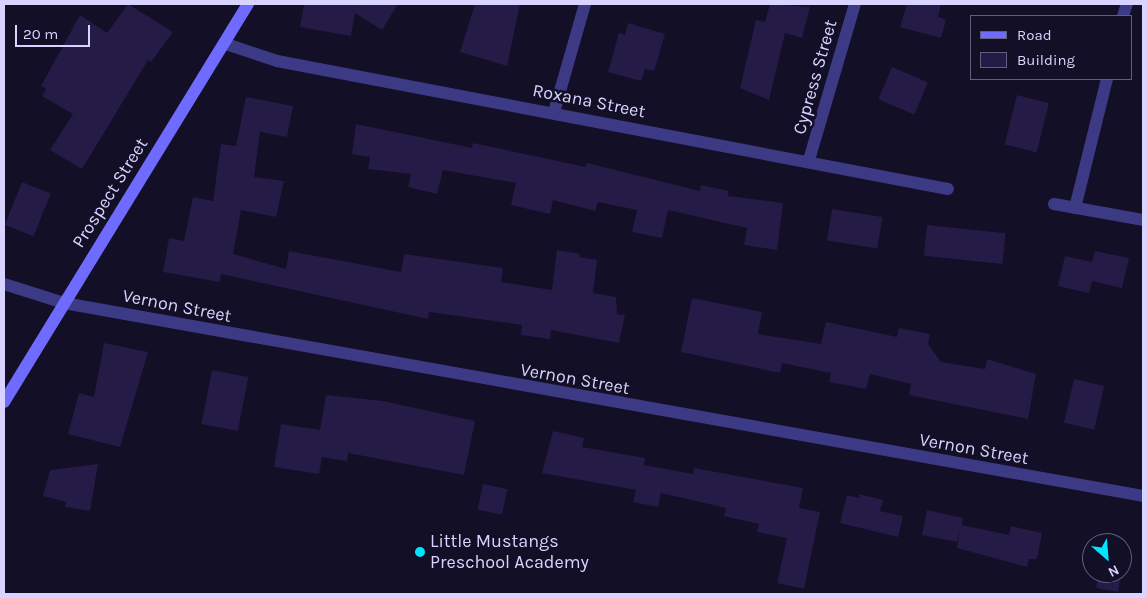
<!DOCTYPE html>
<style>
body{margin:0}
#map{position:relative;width:1147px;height:598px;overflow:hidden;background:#130f26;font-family:Karla,sans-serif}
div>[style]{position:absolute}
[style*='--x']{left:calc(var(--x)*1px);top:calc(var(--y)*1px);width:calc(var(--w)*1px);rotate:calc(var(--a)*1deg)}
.building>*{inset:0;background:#241b47;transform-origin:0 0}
.street>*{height:12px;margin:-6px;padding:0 6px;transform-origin:6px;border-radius:6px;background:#3d3a85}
.secondary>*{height:12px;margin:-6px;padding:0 6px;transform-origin:6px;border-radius:6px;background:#6f6bff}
.dots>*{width:14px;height:14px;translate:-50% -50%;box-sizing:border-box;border:2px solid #130f26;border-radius:50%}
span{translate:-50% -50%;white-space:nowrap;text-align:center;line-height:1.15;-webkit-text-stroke:5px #130f26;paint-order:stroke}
.street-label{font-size:18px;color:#d9d4ff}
.poi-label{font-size:18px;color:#d9d4ff}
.left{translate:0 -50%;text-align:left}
.frame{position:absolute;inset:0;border:5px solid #d9d4ff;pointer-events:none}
.legend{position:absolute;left:970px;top:15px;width:162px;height:65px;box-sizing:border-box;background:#130f26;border:1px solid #625e7d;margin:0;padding:6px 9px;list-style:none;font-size:15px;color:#d9d4ff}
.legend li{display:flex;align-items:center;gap:10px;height:25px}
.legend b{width:25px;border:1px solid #625e7d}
.north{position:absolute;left:1082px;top:533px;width:50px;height:50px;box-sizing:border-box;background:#130f26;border:1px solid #625e7d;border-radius:50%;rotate:153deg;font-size:14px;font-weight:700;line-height:20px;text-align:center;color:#d9d4ff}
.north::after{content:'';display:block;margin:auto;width:18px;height:22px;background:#00e5ff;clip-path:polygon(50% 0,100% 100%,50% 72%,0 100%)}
.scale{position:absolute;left:15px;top:25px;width:75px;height:22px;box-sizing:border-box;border:2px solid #d9d4ff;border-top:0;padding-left:6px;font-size:15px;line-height:18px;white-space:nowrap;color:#d9d4ff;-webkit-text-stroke:4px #130f26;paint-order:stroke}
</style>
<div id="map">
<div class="building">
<i style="clip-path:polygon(128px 4px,173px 32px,151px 62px,148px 60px,82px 169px,50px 150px,73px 114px,42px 96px,46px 89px,41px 86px,80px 15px,107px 33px)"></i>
<i style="clip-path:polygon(304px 4px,398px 4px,382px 30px,355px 13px,351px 36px,300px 27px)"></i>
<i style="clip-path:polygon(475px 4px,520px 4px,507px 66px,460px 52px)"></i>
<i style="clip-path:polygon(770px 4px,810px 7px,802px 38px,785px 33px,769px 100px,740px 88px,756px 20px,765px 22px)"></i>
<i style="clip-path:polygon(907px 4px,941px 4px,938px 17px,946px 20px,941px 38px,900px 27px)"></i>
<i style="clip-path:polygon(628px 23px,665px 34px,654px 71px,645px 69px,641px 81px,608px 72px,619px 33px,625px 35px)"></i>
<i style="left:892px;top:67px;width:39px;height:35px;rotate:23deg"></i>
<i style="left:1017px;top:95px;width:33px;height:51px;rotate:14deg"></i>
<i style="clip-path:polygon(246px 97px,293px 106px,287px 137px,260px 132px,254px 177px,284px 181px,276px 217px,241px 210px,233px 254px,286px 269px,289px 251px,401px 272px,404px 254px,503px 268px,501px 282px,552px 290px,557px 250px,580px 254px,579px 257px,597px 260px,593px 293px,616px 297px,617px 314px,625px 315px,619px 343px,551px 330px,550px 339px,521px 335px,522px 325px,429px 312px,428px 319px,221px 274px,220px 282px,163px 272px,169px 238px,184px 241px,193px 197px,213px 201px,221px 144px,236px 146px)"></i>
<i style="clip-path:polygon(356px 124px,472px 148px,473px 143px,586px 167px,587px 163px,700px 191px,701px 185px,729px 191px,728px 196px,783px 203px,777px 250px,744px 245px,747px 228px,668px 210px,662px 238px,632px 232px,637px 210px,598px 202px,595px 211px,553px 200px,550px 214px,511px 205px,516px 183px,443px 170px,437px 194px,408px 187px,411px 174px,368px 169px,370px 157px,352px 154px)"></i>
<i style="left:22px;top:182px;width:31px;height:46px;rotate:22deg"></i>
<i style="left:832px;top:209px;width:51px;height:32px;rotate:9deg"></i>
<i style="left:927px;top:225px;width:79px;height:31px;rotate:6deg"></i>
<i style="clip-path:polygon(1095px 251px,1129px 258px,1122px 288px,1092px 281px,1089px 293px,1058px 286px,1065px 256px,1092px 262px)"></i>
<i style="clip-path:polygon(692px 298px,762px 312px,758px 334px,821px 344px,826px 322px,897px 337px,899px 328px,930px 334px,928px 344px,941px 362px,985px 369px,987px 359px,1036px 374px,1028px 419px,909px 395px,911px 384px,870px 374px,866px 389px,829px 382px,831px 373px,782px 363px,780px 373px,681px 352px)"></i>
<i style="clip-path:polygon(104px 343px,148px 352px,120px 447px,68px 434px,79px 393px,94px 397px)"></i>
<i style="left:212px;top:370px;width:37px;height:55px;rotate:11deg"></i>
<i style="left:1074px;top:379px;width:31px;height:45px;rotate:13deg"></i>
<i style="clip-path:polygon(326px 395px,383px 401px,475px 421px,464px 475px,348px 453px,347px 461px,322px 457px,319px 474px,274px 467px,281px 424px,320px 430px)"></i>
<i style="clip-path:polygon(553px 431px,584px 438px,582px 447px,645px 458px,644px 465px,693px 474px,694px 468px,803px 488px,799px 508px,820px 512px,804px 589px,777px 583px,787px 538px,757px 532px,759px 524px,724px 516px,726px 508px,661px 493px,658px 507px,633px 502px,636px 490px,542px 473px)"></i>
<i style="clip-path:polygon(98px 464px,90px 511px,65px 507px,66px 502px,43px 496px,50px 470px)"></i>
<i style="left:483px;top:484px;width:25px;height:26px;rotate:12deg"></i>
<i style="clip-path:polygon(859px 494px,883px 500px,880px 511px,903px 516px,898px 537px,840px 523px,847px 495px,859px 498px)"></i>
<i style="clip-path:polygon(927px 510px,963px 518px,962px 525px,1009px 535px,1011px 526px,1042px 533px,1037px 559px,1029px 559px,1027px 567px,957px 548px,960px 530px,957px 542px,922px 535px)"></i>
<i style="clip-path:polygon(1089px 539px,1113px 543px,1092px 543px,1092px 568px,1085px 567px)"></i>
<i style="clip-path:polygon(1099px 573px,1121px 573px,1118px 592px,1096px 588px)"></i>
</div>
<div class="street">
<i style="--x:1123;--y:16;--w:13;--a:-72"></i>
<i style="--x:226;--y:44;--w:54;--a:18.4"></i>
<i style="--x:277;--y:61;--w:683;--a:10.8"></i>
<i style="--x:554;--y:112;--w:112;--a:-74"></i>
<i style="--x:809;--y:160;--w:163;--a:-73.6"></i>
<i style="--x:1054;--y:204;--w:90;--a:10.2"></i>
<i style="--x:1075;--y:208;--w:133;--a:-76.1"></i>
<i style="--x:4;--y:284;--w:63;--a:17.6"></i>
<i style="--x:64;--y:303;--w:1096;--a:10.14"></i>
</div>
<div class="secondary">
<i style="--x:4;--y:402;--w:467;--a:-58.5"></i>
</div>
<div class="dots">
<i style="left:420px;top:552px;background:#00e5ff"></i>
</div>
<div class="street-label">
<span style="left:815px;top:77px;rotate:-74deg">Cypress Street</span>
<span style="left:589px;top:101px;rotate:11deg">Roxana Street</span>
<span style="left:110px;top:193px;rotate:-58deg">Prospect Street</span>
<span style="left:177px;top:306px;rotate:11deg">Vernon Street</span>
<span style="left:575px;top:379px;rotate:10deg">Vernon Street</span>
<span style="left:974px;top:449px;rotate:10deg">Vernon Street</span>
</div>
<div class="poi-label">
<span class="left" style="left:430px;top:552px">Little Mustangs<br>Preschool Academy</span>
</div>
<div class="frame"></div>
<ul class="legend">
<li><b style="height:6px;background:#6f6bff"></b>Road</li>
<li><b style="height:14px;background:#241b47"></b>Building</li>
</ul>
<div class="north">N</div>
<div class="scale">20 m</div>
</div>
